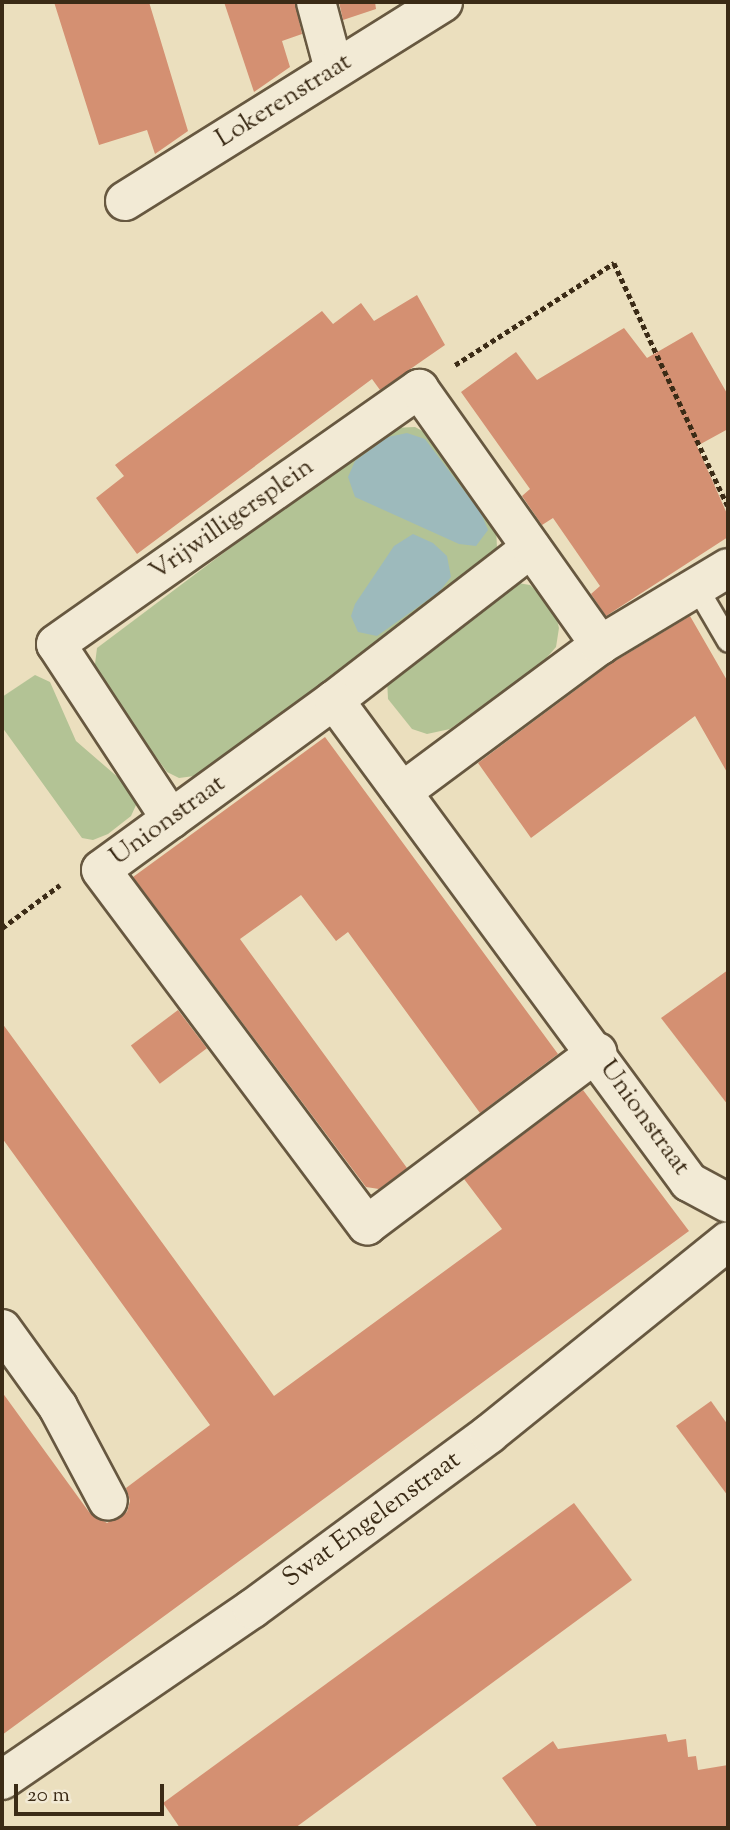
<!DOCTYPE html>
<style>
body{margin:0}
#map{position:relative;width:730px;height:1830px;overflow:hidden;background:#ebdfbe;font-family:"Sorts Mill Goudy",serif}
div>[style]{position:absolute}
[style*='--x']{left:calc(var(--x)*1px);top:calc(var(--y)*1px);width:calc(var(--w)*1px);rotate:calc(var(--a)*1deg)}
.green>*{inset:0;background:#b3c395}
.water>*{inset:0;background:#9dbabc}
.building>*{inset:0;background:#d49072;transform-origin:0 0}
.path>*{height:4.5px;margin-top:-2.25px;transform-origin:0;background:repeating-linear-gradient(90deg,#3b2b16 0 5px,transparent 0 8.5px)}
.roads{filter:drop-shadow(2px 0 #675840) drop-shadow(-2px 0 #675840) drop-shadow(0 2px #675840) drop-shadow(0 -2px #675840)}
.service>*{height:21px;margin:-10.5px;padding:0 10.5px;transform-origin:10.5px;border-radius:10.5px;background:#f2ead5}
.minor>*{height:38px;margin:-19px;padding:0 19px;transform-origin:19px;border-radius:19px;background:#f2ead5}
span{translate:-50% -50%;white-space:nowrap;text-align:center;line-height:1.15;-webkit-text-stroke:5px #f2ead5;paint-order:stroke}
.street-label{font-size:26px;color:#3b2b16}
.frame{position:absolute;inset:0;border:4px solid #3b2b16;pointer-events:none}
.scale{position:absolute;left:14px;top:1784px;width:150px;height:32px;box-sizing:border-box;border:4px solid #3b2b16;border-top:0;padding-left:9px;font-size:21px;line-height:24px;white-space:nowrap;color:#3b2b16;-webkit-text-stroke:5px #f2ead5;paint-order:stroke}
</style>
<div id="map">
<div class="green">
<i style="clip-path:polygon(415px 427px,428px 434px,496px 529px,497px 547px,490px 562px,202px 775px,179px 778px,167px 772px,94px 672px,97px 648px,374px 440px,393px 428px)"></i>
<i style="clip-path:polygon(512px 582px,530px 585px,554px 608px,559px 628px,556px 647px,543px 662px,450px 729px,427px 734px,412px 729px,388px 699px,387px 679px)"></i>
<i style="clip-path:polygon(35px 675px,50px 682px,76px 741px,120px 779px,137px 803px,131px 816px,108px 834px,93px 840px,82px 838px,2px 727px,2px 697px)"></i>
</div>
<div class="water">
<i style="clip-path:polygon(407px 433px,425px 439px,481px 513px,488px 530px,476px 546px,459px 544px,355px 497px,348px 477px,355px 461px,388px 437px)"></i>
<i style="clip-path:polygon(413px 534px,433px 543px,447px 556px,451px 577px,439px 592px,377px 636px,358px 632px,351px 616px,355px 604px,394px 546px)"></i>
</div>
<div class="building">
<i style="clip-path:polygon(54px 2px,149px 2px,188px 131px,155px 154px,147px 130px,99px 145px)"></i>
<i style="clip-path:polygon(224px 2px,295px 2px,302px 34px,282px 41px,290px 67px,254px 92px)"></i>
<i style="clip-path:polygon(339px 2px,375px 2px,376px 9px,343px 20px)"></i>
<i style="clip-path:polygon(417px 295px,445px 345px,380px 390px,372px 379px,137px 554px,96px 498px,124px 476px,115px 465px,322px 311px,333px 324px,361px 303px,374px 321px)"></i>
<i style="clip-path:polygon(624px 328px,647px 358px,692px 332px,728px 395px,728px 429px,697px 446px,728px 516px,728px 537px,606px 616px,591px 594px,600px 586px,553px 518px,542px 525px,522px 496px,530px 489px,461px 392px,516px 352px,537px 380px)"></i>
<i style="clip-path:polygon(690px 616px,728px 682px,728px 774px,695px 716px,531px 838px,478px 763px,612px 663px)"></i>
<i style="clip-path:polygon(325px 737px,558px 1054px,480px 1113px,348px 932px,336px 941px,301px 895px,240px 939px,407px 1168px,379px 1189px,366px 1187px,133px 877px)"></i>
<i style="clip-path:polygon(728px 970px,728px 1105px,661px 1018px)"></i>
<i style="left:178px;top:1010px;width:48px;height:59px;rotate:53deg"></i>
<i style="clip-path:polygon(2px 1023px,274px 1396px,502px 1229px,464px 1179px,583px 1090px,689px 1231px,2px 1735px,2px 1392px,89px 1512px,107px 1523px,127px 1512px,130px 1501px,126px 1488px,210px 1425px,2px 1138px)"></i>
<i style="clip-path:polygon(711px 1401px,728px 1425px,728px 1496px,676px 1426px)"></i>
<i style="clip-path:polygon(574px 1503px,632px 1580px,295px 1828px,180px 1828px,163px 1803px)"></i>
<i style="clip-path:polygon(666px 1734px,668px 1742px,686px 1739px,688px 1757px,696px 1756px,698px 1770px,728px 1765px,728px 1828px,538px 1828px,502px 1778px,553px 1741px,558px 1749px)"></i>
</div>
<div class="path">
<i style="--x:455;--y:365;--w:189;--a:-32.7"></i>
<i style="--x:614;--y:263;--w:268;--a:64.9"></i>
<i style="--x:2;--y:928;--w:72;--a:-36.6"></i>
</div>
<div class="roads">
<div class="service">
<i style="--x:697;--y:588;--w:61;--a:59.7"></i>
</div>
<div class="minor">
<i style="--x:316;--y:2;--w:69;--a:75"></i>
<i style="--x:125;--y:201;--w:375;--a:-32"></i>
<i style="--x:531;--y:548;--w:249;--a:142.3"></i>
<i style="--x:334;--y:700;--w:288;--a:143.9"></i>
<i style="--x:101;--y:870;--w:444;--a:53.2"></i>
<i style="--x:367;--y:1225;--w:288;--a:-36.9"></i>
<i style="--x:334;--y:700;--w:599;--a:53.63"></i>
<i style="--x:689;--y:1182;--w:44;--a:28.3"></i>
<i style="--x:402;--y:792;--w:247;--a:-36.6"></i>
<i style="--x:600;--y:645;--w:149;--a:-31"></i>
<i style="--x:171;--y:819;--w:209;--a:-123.3"></i>
<i style="--x:56;--y:644;--w:444;--a:-35.1"></i>
<i style="--x:419;--y:389;--w:314;--a:54.7"></i>
<i style="--x:2;--y:1329;--w:96;--a:54.3"></i>
<i style="--x:58;--y:1407;--w:106;--a:62"></i>
<i style="--x:2;--y:1780;--w:303;--a:-34.4"></i>
<i style="--x:252;--y:1609;--w:295;--a:-36.4"></i>
<i style="--x:489;--y:1434;--w:307;--a:-38.9"></i>
</div>
</div>
<div class="street-label">
<span style="left:284px;top:101px;rotate:-32deg">Lokerenstraat</span>
<span style="left:232px;top:520px;rotate:-35deg">Vrijwilligersplein</span>
<span style="left:168px;top:821px;rotate:-36deg">Unionstraat</span>
<span style="left:644px;top:1118px;rotate:54deg">Unionstraat</span>
<span style="left:372px;top:1520px;rotate:-36deg">Swat Engelenstraat</span>
</div>
<div class="frame"></div>
<div class="scale">20 m</div>
</div>
